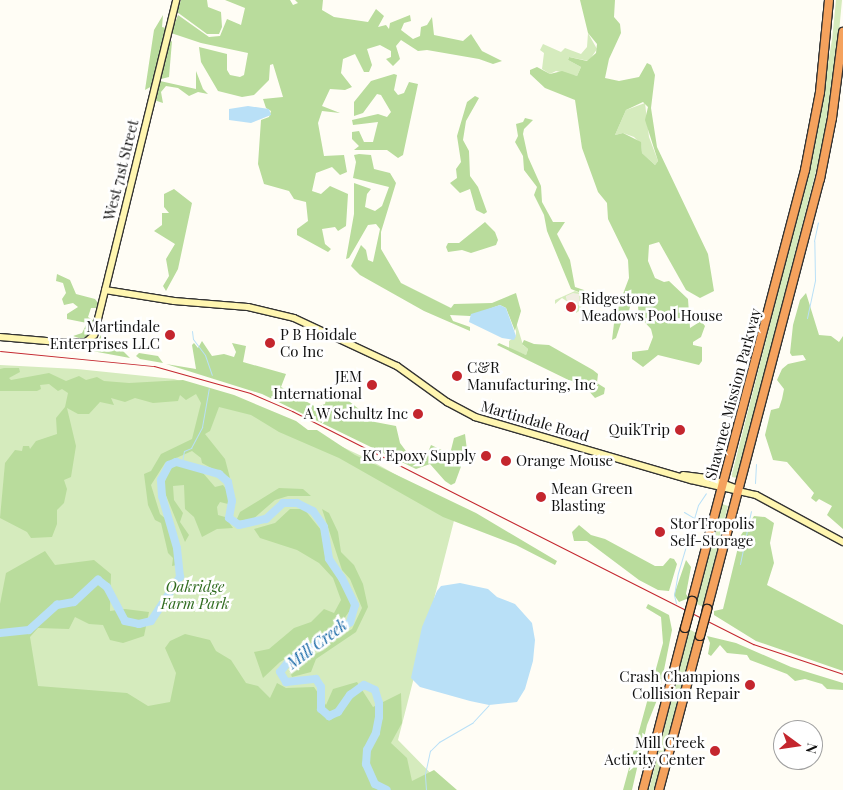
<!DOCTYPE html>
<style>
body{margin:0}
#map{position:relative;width:843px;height:790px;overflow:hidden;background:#fffdf5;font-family:"Playfair Display",serif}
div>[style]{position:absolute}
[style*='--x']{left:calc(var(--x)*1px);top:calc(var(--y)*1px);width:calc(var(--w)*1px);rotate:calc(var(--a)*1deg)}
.green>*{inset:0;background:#d5ebbd}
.forest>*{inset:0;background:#b9dc9c}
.plaza>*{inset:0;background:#f1ede2}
.water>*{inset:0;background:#b9e0f7}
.stream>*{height:1px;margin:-0.5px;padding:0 0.5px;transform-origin:0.5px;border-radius:0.5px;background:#b9e0f7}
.river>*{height:8px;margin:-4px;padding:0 4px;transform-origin:4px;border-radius:4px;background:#b9e0f7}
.roads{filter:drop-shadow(1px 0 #333) drop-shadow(-1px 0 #333) drop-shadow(0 1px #333) drop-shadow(0 -1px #333)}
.secondary>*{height:6px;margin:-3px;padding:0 3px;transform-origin:3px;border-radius:3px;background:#fff6b0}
.highway>*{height:8px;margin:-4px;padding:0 4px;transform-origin:4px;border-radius:4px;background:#f5a25d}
.rail>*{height:1px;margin:-0.5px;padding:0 0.5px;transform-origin:0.5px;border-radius:0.5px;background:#c4262e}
.bridges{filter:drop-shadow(1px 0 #222) drop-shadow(-1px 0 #222) drop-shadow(0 1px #222) drop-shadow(0 -1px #222)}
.highway-bridge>*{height:8px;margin:-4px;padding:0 4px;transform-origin:4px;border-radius:4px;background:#f5a25d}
.dots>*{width:14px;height:14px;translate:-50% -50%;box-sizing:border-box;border:2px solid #fff;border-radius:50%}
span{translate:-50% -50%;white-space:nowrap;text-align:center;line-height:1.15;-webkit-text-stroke:5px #fff;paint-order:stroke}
.street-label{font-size:15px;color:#111}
.poi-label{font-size:15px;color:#111}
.left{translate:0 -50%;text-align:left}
.right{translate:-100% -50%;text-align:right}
.park-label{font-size:15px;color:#2f6b1f;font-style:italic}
.water-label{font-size:16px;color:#1768a6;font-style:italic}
.north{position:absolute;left:773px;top:720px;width:50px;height:50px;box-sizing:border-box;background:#fff;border:1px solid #a0a0a0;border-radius:50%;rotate:104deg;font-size:14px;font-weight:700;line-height:20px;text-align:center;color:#111}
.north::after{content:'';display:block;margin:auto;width:18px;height:22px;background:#c4262e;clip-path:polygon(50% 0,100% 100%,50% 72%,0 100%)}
</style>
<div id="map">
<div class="green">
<i style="clip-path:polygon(836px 0,842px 0,838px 43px,822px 148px,737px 478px,732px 477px,732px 474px,810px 167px,832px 40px)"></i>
<i style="clip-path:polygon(588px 33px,597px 49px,589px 61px,569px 57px,568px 60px,581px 67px,577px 76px,556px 71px,550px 74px,542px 69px,544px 53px,540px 50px,543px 44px,561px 52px,565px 48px,581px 54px,587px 47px)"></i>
<i style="clip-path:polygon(645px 103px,649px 137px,658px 161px,655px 165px,642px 153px,641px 144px,634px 137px,623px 133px,615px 135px,626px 110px)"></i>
<i style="clip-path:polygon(575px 291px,587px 296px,579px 311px,576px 313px,576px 306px,580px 304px,566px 296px,568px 302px,562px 298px,555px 304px,555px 300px)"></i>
<i style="clip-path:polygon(516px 322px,523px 345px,528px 349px,526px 355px,509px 349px,509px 341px,516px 336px)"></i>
<i style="clip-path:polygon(0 365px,77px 369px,174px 379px,242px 400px,368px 459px,457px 509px,398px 740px,447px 790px,0 790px)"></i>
<i style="clip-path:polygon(722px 504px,728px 506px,703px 607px,695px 603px)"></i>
<i style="clip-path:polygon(689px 629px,696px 633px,655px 790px,649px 790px)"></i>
</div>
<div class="forest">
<i style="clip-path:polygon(181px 0,207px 0,208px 7px,221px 12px,222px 27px,219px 34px,207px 34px,177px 12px)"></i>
<i style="clip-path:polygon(225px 0,290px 0,293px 5px,298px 3px,295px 0,323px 0,322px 10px,334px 17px,368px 22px,376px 9px,384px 16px,378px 27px,386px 25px,389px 29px,390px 23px,410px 15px,411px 21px,404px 23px,401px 30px,413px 39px,420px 36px,421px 27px,427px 25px,432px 17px,434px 35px,463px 41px,471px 34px,482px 51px,502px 61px,493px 64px,479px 59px,427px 50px,418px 51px,401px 40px,396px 46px,400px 59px,393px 66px,386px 59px,391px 57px,391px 51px,380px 45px,367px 49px,372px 65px,369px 72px,364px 72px,355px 54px,343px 59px,341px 73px,352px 87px,345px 90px,330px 89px,322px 106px,340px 113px,322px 111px,318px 123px,324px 156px,344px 155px,347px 172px,340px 175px,332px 167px,316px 173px,312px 191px,321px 194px,330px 186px,348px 194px,346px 226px,338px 231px,335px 227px,322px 229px,325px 244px,331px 249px,328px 252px,297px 235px,297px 229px,308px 221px,306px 202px,294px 199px,289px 191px,264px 184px,258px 164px,261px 120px,269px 117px,271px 111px,266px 108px,263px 99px,283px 97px,273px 64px,270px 65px,269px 80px,254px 95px,242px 97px,218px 91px,201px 62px,199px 47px,227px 54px,227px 70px,230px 75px,240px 77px,244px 75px,248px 53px,201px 43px,171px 33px,178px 15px,209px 37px,220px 36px,227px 19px,241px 25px,245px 8px)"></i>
<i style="clip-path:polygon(evenodd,580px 0,615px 0,614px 17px,620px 24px,621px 33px,609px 59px,605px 78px,619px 81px,639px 77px,647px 63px,651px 65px,655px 75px,651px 108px,657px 147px,708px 254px,714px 291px,700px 298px,686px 290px,659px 242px,649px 245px,648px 261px,655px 278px,664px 282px,669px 281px,688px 299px,690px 328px,701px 321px,705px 326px,701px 337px,693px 342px,693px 345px,702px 347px,702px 361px,699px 365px,658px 355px,643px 367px,632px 359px,632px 352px,648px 350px,653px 337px,651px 329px,639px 316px,637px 297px,632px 298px,629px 311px,622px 320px,616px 338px,612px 340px,615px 315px,629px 278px,628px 260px,608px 219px,607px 203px,598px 192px,582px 148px,575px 100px,545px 88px,530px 74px,530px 70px,537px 67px,550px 74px,562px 71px,577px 76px,581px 67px,568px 60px,569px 57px,587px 61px,596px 53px,597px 44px,588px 33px,580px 0,643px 102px,648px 107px,645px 120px,658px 161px,655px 165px,642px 153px,641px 142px,623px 133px,615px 135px,626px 110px,643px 102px)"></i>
<i style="clip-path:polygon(163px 15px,162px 27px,166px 28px,156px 74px,152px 86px,145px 90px,154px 30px)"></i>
<i style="clip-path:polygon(172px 41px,169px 77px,161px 79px,169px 43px)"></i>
<i style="clip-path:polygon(196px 71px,203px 89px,208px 94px,198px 92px,189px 96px,178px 88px,166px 86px,161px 92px,163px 103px,154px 100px,160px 81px,196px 89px)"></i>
<i style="clip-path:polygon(394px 74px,397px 75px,394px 90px,398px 95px,404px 93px,409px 82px,418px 84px,403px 155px,398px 158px,387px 150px,354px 150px,359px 146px,352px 139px,352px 132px,359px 131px,364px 142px,373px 142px,378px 122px,353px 125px,352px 120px,378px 114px,387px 117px,391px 112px,381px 95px,377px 94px,363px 113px,354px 116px,354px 102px,371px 81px)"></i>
<i style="clip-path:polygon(475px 96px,479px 98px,466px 121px,463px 140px,469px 151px,470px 176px,478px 187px,487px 212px,484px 214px,476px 210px,470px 189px,460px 193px,450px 183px,457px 178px,456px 169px,461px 162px,457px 136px,467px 102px)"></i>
<i style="clip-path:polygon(525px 118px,533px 120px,524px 129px,523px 134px,528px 157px,541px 186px,542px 202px,553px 222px,565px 222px,557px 234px,570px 260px,575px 287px,584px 290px,586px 295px,571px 289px,547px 231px,544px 215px,534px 195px,537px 187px,524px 170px,523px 156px,515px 142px,518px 136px,516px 124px,523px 122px)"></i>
<i style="clip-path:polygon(359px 154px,371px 155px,374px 169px,390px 173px,396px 183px,381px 232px,381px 249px,401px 283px,451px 308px,454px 304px,492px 303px,516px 293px,521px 311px,515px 331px,506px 308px,500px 305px,470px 316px,450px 315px,453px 321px,470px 327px,470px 331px,424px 311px,360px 275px,351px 266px,361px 245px,366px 250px,368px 260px,373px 262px,380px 229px,376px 224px,368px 225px,349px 258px,346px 259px,354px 214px,354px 183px,371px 189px,367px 194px,365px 207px,375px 211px,382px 206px,389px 187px,353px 178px,356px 162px,354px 155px)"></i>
<i style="clip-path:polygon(174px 189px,192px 203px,178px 269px,166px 291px,163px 286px,169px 276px,166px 259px,175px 244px,154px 231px,162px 225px,162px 213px,169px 213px,164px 207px,164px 194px)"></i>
<i style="clip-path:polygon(485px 222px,495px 232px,498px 240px,496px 245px,471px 253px,462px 250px,448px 252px,446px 247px,448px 243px,459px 243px)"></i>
<i style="clip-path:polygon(57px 274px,70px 280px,76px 294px,95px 299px,98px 303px,96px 308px,91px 308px,88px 317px,94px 321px,91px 334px,82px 339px,73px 336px,82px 333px,87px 323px,67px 319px,67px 314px,78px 307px,73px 303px,64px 305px,62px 299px,66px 293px,63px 283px,56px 281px)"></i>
<i style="clip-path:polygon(806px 293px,819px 335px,831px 336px,839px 342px,843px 336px,843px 529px,827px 515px,832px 506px,819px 499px,816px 502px,811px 498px,814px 493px,787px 462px,773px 460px,765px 435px,771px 410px,779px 408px,782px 399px,784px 389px,777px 380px,782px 369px,788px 364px,806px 360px,803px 355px,792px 356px,790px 353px,793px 325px,800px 300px)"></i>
<i style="clip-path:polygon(101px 335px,101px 347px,122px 350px,130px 358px,92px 351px)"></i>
<i style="clip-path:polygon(524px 340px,534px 344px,549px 345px,593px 370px,598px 374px,597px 383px,605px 388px,604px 394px,595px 398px,587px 389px,497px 345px,499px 343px,526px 355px,528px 349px,522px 344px)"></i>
<i style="clip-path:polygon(202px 341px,212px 356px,224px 354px,234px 357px,236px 352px,232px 343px,246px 346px,243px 362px,286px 374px,281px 387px,316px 407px,325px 404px,328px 391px,345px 398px,375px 422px,396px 426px,400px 443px,409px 455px,426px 457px,431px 445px,450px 454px,454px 438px,465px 434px,467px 450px,455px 483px,451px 485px,445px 481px,430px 464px,416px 469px,262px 394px,166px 364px,196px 369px,192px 345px,194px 343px,198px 348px)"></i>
<i style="clip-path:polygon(139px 353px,158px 356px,163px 363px,140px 359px,136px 356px)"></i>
<i style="clip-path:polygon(4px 368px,19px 368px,20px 372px,9px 378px,11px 380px,49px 373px,66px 381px,79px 376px,86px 380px,97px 377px,104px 381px,129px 383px,183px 380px,234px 395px,296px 421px,308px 430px,317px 430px,355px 455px,476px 513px,557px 561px,555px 565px,516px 545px,443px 517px,339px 458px,279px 432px,251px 415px,219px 407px,210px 431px,205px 434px,225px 459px,230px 478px,202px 463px,201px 458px,192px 451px,165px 463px,151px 485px,160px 514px,168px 521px,181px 564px,172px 566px,173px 558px,168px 553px,161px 523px,155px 520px,148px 505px,144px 474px,151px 471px,161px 454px,192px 439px,201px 403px,196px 394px,186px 400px,180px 395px,178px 401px,153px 403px,135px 398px,125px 402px,111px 398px,114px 405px,100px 402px,89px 414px,78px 414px,67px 408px,76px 446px,71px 477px,64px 480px,67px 489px,64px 503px,57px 510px,57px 524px,52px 537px,31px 538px,27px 532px,0 518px,5px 463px,15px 450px,22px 451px,23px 446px,29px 446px,30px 449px,36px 441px,57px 434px,56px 418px,65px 407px,68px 393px,62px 389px,58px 391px,49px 384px,40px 385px,41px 389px,37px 391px,0 391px,0 369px)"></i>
<i style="clip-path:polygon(177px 465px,189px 465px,203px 473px,215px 487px,223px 485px,228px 492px,228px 504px,220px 502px,217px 507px,218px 515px,225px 517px,233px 528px,217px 529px,202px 537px,194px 517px,185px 509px,184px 485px,173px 486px,174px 500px,183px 513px,180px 522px,189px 535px,185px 542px,163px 488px,169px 467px)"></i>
<i style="clip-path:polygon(279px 488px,303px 489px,311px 496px,288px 496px,275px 500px,253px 519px,236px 521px,240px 512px)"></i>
<i style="clip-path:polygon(290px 509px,304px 509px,321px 530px,325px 555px,353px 606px,339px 626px,280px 662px,263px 678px,254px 652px,269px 649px,294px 628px,311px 622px,324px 609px,334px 613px,341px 600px,333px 578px,319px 563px,297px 550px,260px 538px,254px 529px,275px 523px)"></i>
<i style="clip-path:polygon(322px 509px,329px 513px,338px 532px,341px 552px,354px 565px,363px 584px,368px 607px,356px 632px,316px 659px,311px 672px,292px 677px,289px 670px,297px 661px,320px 652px,329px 642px,352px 629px,362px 608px,350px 579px,342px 570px)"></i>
<i style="clip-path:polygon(754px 516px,765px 517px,774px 523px,770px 543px,774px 563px,767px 585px,843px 625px,843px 671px,756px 641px,714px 615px,714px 611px,723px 609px,741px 535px)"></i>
<i style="clip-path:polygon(579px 525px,591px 535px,605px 539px,655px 566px,663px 566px,670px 558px,674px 559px,677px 564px,669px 591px,658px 590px,639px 580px,587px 541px,574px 541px,572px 532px)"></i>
<i style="clip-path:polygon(45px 551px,55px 565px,94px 560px,111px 574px,110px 611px,125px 609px,149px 612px,144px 636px,123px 643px,110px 640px,103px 625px,89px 624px,75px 617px,69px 629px,38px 628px,30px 637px,38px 686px,127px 693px,148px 706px,170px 702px,176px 673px,165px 648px,170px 641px,185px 634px,210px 640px,216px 651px,231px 660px,246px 683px,258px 686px,270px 698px,277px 683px,286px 688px,314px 687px,326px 705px,333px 689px,357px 682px,373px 707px,401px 693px,402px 723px,391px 743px,407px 758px,412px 781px,434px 770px,457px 790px,0 790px,0 604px,6px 573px)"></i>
<i style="clip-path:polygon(686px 560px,691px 567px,686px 594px,689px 598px,679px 602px,674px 595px)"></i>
<i style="clip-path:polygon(648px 604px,669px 615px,672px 630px,659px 695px,647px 725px,632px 790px,623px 790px,663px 643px,661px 617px,646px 608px)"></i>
<i style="clip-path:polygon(707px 636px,736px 643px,791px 667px,843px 683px,843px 690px,827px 689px,822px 684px,805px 679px,795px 681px,787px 674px,750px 660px,747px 655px,727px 653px,720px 645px,711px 656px,708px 654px,710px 643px)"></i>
</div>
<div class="plaza">
<i style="clip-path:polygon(573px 293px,579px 294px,580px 304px,576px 306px,577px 311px,572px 313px,575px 308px,572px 303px,568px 305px,569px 310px,564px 312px,568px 309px,566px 296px)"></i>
</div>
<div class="water">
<i style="clip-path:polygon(248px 106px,269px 109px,271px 115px,251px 123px,229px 120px,229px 109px)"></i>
<i style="clip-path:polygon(500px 305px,506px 308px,516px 336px,514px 340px,502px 338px,469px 322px,471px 314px)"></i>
<i style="clip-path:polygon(460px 583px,488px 589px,497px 597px,515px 604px,532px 623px,535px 640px,533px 661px,525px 689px,517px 702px,489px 705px,470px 701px,420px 687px,411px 678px,422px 627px,437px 591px,441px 586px)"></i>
</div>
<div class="stream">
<i style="--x:807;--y:318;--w:39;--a:-78"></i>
<i style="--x:815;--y:280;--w:39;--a:-91"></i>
<i style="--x:814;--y:241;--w:19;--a:-78"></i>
<i style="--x:192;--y:331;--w:8;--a:83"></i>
<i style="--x:193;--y:339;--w:20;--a:53"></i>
<i style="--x:205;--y:355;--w:21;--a:71"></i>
<i style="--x:182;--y:462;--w:11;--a:-80"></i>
<i style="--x:184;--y:451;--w:8;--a:-23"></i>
<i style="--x:191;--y:448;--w:24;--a:-62"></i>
<i style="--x:202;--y:427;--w:39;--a:-80"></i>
<i style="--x:755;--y:483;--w:19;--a:-87"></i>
<i style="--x:684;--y:512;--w:12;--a:31"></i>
<i style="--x:740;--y:564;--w:54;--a:-78.3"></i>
<i style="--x:676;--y:603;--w:8;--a:-104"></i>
<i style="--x:674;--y:595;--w:22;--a:-80"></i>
<i style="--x:678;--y:573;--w:71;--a:-73.6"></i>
<i style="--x:698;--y:505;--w:14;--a:-56"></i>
<i style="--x:426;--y:790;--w:16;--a:-94"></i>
<i style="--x:425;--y:774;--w:24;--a:-78"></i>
<i style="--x:430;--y:751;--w:13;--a:-45"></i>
<i style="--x:439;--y:742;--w:39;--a:-30"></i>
<i style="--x:473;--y:722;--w:23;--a:-47"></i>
</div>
<div class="river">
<i style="--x:0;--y:633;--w:29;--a:-6"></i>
<i style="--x:29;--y:630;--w:38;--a:-42"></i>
<i style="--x:57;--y:605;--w:17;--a:-10"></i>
<i style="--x:74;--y:602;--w:33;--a:-43"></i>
<i style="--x:98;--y:580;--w:11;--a:38"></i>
<i style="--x:107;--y:587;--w:38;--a:62"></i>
<i style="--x:125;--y:621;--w:14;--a:12"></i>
<i style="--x:139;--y:624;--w:12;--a:-14"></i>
<i style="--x:151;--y:621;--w:53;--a:-56.6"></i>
<i style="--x:180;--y:577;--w:29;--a:-96"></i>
<i style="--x:177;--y:548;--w:54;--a:-106.1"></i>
<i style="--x:162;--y:496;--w:16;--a:-94"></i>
<i style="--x:161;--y:480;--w:17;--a:-62"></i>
<i style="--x:169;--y:465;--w:8;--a:-23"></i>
<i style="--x:176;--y:462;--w:45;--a:15.6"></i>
<i style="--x:219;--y:474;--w:12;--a:42"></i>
<i style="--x:228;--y:482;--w:19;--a:78"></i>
<i style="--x:232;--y:501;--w:17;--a:100"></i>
<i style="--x:229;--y:518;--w:12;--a:35"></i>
<i style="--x:239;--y:525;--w:28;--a:-13"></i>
<i style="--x:266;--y:519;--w:23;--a:-43"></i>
<i style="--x:283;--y:503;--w:14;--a:0"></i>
<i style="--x:297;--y:503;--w:18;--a:27"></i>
<i style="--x:313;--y:511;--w:19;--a:55"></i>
<i style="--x:324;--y:527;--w:32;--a:81"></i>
<i style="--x:329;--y:559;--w:23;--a:56"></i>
<i style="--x:342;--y:578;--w:30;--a:64"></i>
<i style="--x:355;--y:605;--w:18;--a:106"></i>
<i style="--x:350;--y:622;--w:19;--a:141"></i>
<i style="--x:335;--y:634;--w:53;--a:149.6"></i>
<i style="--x:289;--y:661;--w:14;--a:129"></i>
<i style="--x:280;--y:672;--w:12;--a:59"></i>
<i style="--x:286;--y:682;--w:30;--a:-6"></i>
<i style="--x:316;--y:679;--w:9;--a:58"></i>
<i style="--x:321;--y:687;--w:22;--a:90"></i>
<i style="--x:321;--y:709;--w:11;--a:41"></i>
<i style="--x:329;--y:716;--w:10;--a:-24"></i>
<i style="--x:338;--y:712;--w:21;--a:-55"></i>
<i style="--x:350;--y:695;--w:17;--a:-36"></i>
<i style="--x:364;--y:685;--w:12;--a:24"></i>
<i style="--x:375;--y:690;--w:14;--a:73"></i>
<i style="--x:379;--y:703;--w:14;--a:90"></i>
<i style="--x:379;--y:717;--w:16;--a:101"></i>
<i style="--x:376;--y:733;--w:19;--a:118"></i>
<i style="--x:367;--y:750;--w:14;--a:94"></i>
<i style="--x:366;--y:764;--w:22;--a:66"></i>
<i style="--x:375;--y:784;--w:13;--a:27"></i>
</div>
<div class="roads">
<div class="secondary">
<i style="--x:105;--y:290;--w:70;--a:9.1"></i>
<i style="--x:174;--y:301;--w:74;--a:4.6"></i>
<i style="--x:248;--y:307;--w:47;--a:13.4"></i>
<i style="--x:294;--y:318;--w:114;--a:25"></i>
<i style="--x:397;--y:366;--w:62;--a:35.8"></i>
<i style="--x:447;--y:402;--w:32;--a:28"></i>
<i style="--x:475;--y:417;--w:225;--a:16.3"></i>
<i style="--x:691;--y:480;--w:67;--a:13"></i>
<i style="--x:756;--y:495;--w:99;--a:28.4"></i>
<i style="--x:0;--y:337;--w:70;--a:4.9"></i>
<i style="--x:70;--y:343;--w:16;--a:-4"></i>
<i style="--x:86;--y:342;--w:11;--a:-41"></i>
<i style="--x:94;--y:335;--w:345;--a:-76.2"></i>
<i style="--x:683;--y:475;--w:26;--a:7"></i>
<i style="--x:709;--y:478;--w:28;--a:21"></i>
</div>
<div class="highway">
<i style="--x:692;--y:601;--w:446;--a:-75.3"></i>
<i style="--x:805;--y:170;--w:79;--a:-79.1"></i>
<i style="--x:820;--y:92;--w:92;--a:-84.4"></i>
<i style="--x:707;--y:609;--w:445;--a:-75.3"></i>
<i style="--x:820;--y:179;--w:62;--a:-78.9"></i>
<i style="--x:832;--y:118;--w:87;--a:-82.7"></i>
<i style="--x:643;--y:790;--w:167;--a:-75.5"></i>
<i style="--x:659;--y:790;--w:159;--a:-75.1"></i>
</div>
</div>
<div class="rail">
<i style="--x:0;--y:351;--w:155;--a:5.6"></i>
<i style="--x:154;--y:366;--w:100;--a:15.7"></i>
<i style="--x:250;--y:393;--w:46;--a:23.2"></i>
<i style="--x:292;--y:411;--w:517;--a:26.81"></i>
<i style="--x:753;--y:644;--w:95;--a:18.4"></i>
</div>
<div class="bridges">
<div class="highway-bridge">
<i style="--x:685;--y:628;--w:28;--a:-75"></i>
<i style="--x:700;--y:636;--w:28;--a:-75"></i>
</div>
</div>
<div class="dots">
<i style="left:571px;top:307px;background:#c4262e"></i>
<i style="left:170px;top:335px;background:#c4262e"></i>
<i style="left:270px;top:343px;background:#c4262e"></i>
<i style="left:457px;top:376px;background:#c4262e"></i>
<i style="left:372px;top:385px;background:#c4262e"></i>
<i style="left:418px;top:414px;background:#c4262e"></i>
<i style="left:680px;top:430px;background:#c4262e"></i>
<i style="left:486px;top:456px;background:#c4262e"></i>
<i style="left:506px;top:461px;background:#c4262e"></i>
<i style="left:541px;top:497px;background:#c4262e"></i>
<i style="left:660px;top:532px;background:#c4262e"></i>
<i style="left:750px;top:685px;background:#c4262e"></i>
<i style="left:715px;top:751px;background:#c4262e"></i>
</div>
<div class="street-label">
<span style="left:121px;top:170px;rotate:-76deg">West 71st Street</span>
<span style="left:733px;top:394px;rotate:-75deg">Shawnee Mission Parkway</span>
<span style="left:535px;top:421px;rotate:16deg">Martindale Road</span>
</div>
<div class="poi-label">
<span class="left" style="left:581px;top:307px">Ridgestone<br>Meadows Pool House</span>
<span class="right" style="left:160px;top:335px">Martindale<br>Enterprises LLC</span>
<span class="left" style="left:280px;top:343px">P B Hoidale<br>Co Inc</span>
<span class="left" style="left:467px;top:376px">C&amp;R<br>Manufacturing, Inc</span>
<span class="right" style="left:362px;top:385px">JEM<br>International</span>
<span class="right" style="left:408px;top:414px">A W Schultz Inc</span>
<span class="right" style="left:670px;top:430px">QuikTrip</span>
<span class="right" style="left:476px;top:456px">KC Epoxy Supply</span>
<span class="left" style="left:516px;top:461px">Orange Mouse</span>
<span class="left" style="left:551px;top:497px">Mean Green<br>Blasting</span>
<span class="left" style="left:670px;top:532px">StorTropolis<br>Self-Storage</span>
<span class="right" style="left:740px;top:685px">Crash Champions<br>Collision Repair</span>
<span class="right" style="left:705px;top:751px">Mill Creek<br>Activity Center</span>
</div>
<div class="park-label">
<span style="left:195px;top:595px">Oakridge<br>Farm Park</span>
</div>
<div class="water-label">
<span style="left:317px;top:644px;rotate:-37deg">Mill Creek</span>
</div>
<div class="north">N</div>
</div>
